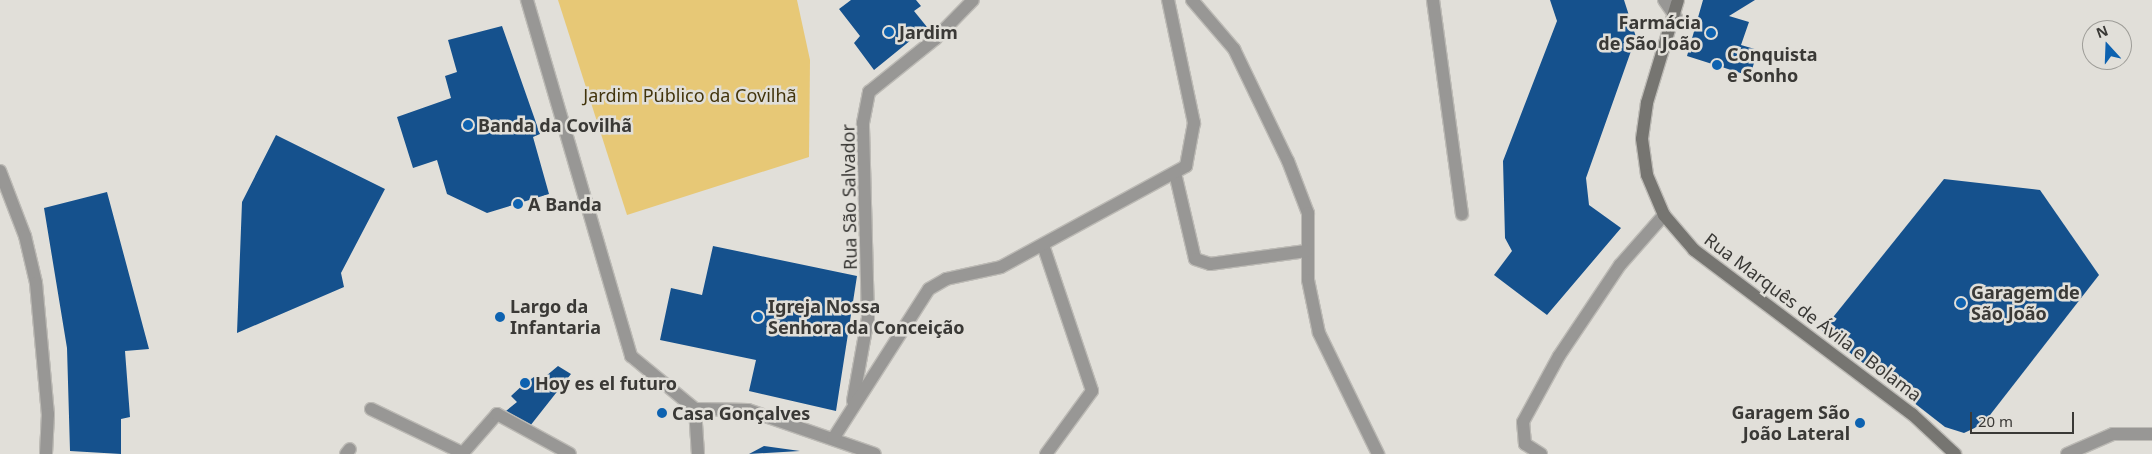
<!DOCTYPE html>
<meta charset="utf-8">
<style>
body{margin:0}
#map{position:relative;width:2152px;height:454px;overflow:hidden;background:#e1dfd9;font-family:"Noto Sans",sans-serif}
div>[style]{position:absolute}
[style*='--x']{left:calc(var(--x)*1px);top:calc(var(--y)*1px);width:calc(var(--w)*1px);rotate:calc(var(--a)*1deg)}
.green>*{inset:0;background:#e7c876}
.building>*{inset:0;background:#15518d}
.roads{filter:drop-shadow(1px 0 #bcbab5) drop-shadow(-1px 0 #bcbab5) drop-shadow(0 1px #bcbab5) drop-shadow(0 -1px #bcbab5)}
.lane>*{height:12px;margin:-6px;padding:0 6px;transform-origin:6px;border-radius:6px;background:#989795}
.street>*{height:12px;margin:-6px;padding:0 6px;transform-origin:6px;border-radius:6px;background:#989795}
.secondary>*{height:12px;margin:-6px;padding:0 6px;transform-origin:6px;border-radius:6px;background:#767571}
.dots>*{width:14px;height:14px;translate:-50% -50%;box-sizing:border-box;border:2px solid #e1dfd9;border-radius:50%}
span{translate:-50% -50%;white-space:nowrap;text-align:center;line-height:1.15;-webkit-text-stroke:5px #e1dfd9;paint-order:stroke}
.poi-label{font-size:18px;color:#3a3936;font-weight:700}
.right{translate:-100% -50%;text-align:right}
.left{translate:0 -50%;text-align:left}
.park-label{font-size:18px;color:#42340c}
.street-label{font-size:18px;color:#3a3936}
.north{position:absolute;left:2082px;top:20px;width:50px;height:50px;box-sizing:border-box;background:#e1dfd9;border:1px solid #9e9d98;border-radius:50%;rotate:340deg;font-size:14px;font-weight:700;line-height:20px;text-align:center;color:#3a3936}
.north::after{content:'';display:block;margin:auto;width:18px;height:22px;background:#0d62b0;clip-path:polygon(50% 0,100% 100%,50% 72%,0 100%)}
.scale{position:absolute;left:1970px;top:412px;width:104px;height:22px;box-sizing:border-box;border:2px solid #3a3936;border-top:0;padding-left:6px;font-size:15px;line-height:18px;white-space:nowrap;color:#3a3936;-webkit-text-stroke:4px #e1dfd9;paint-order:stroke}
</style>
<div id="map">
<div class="green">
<i style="clip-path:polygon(558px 0,797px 0,810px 60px,809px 157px,627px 215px)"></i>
</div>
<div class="building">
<i style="clip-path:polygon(851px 0,916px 0,921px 6px,914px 11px,927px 27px,874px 70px,854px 43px,860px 36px,839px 9px)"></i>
<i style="clip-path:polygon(1550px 0,1624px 0,1636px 37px,1586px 178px,1589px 205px,1621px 228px,1547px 315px,1494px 275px,1512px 251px,1505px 238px,1503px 161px,1557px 21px)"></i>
<i style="clip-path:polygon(1703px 0,1755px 0,1729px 16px,1749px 22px,1741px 45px,1758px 50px,1750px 76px,1687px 56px)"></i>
<i style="clip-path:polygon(502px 26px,540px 134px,533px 137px,549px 194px,487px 213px,447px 194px,437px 160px,413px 168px,397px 117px,451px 98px,445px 76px,457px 72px,448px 40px)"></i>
<i style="clip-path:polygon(276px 135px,385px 189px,341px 273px,344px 287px,237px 333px,242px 202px)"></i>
<i style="clip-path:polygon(1944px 179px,2040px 190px,2099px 275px,1983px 424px,1964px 433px,1945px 427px,1822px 331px)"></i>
<i style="clip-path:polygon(107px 192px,149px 349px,125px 351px,130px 417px,121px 419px,121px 454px,70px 451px,67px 348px,44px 208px)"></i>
<i style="clip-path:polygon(713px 246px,857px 276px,836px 411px,749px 391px,756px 360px,660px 340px,671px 288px,702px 295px)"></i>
<i style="clip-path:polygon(558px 366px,571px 374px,530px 426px,506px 411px,517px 402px,511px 396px,525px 383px,534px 377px,540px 381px)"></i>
<i style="clip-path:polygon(764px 446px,800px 451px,749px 454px)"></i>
</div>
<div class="roads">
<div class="lane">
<i style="--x:1433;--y:0;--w:216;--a:82.3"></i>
</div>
<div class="street">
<i style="--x:527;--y:0;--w:371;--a:73.7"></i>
<i style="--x:631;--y:356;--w:83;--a:39.6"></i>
<i style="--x:1192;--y:0;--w:65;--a:49.4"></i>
<i style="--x:1234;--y:49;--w:124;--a:64.3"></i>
<i style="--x:1288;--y:161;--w:56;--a:69"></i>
<i style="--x:1308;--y:213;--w:67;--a:90"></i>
<i style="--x:1308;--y:280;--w:54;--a:78.3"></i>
<i style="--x:1319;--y:333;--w:135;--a:64"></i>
<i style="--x:1664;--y:0;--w:21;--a:55"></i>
<i style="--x:0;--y:171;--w:70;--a:69"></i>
<i style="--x:25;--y:236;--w:48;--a:76.8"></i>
<i style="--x:36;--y:283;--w:132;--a:84.8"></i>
<i style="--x:48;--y:414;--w:40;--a:92.9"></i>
<i style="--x:1175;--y:173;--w:88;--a:76.9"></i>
<i style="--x:1195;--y:259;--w:16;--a:18"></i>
<i style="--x:1210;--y:264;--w:97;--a:-7.7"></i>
<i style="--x:1043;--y:245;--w:154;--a:71.4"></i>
<i style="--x:1092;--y:391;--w:78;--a:126.1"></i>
<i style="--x:853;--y:401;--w:84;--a:-79.8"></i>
<i style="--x:868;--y:318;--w:195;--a:-91.5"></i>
<i style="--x:863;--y:123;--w:32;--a:-79"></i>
<i style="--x:869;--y:92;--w:85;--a:-38.8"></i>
<i style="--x:935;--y:39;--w:54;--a:-45.7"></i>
<i style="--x:371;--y:409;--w:102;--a:25.6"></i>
<i style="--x:695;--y:409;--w:53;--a:1.1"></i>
<i style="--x:748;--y:410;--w:134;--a:19.1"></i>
<i style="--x:695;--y:409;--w:45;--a:86.2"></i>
<i style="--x:833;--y:439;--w:178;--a:-57.4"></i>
<i style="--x:929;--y:289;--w:20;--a:-30"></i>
<i style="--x:946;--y:279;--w:56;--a:-12.3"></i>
<i style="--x:1001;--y:267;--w:211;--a:-28.6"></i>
<i style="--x:1186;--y:166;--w:44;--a:-79.5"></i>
<i style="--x:1194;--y:123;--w:126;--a:-101.9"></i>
<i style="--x:346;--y:454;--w:6;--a:-51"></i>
<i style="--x:462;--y:454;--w:53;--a:-48.8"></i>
<i style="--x:497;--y:414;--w:83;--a:28.7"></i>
<i style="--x:1541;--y:454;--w:19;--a:-148"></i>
<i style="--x:1525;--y:444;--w:22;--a:-95"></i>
<i style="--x:1523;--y:422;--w:75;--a:-61.4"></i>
<i style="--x:1559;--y:356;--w:110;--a:-56.2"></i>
<i style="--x:1620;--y:265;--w:67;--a:-48.7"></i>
<i style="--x:2067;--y:454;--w:50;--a:-23.5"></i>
<i style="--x:2113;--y:434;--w:39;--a:0"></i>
</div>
<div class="secondary">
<i style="--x:1678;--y:0;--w:108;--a:106.8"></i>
<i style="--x:1647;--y:103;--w:36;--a:98"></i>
<i style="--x:1642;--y:139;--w:36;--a:82"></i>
<i style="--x:1647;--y:175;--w:43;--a:67"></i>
<i style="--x:1664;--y:215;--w:46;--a:49.4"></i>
<i style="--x:1694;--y:250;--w:273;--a:37"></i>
<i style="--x:1912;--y:414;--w:59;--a:42.9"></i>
</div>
</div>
<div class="dots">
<i style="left:889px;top:32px;background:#0d62b0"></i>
<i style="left:1711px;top:33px;background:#0d62b0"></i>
<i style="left:1717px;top:65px;background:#0d62b0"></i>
<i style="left:468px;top:125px;background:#0d62b0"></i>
<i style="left:518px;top:204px;background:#0d62b0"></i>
<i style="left:1961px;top:303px;background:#0d62b0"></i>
<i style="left:500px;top:317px;background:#0d62b0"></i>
<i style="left:758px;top:317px;background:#0d62b0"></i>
<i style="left:525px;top:383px;background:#0d62b0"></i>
<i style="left:662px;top:413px;background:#0d62b0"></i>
<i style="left:1860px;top:423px;background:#0d62b0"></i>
</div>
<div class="poi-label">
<span class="right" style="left:1701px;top:33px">Farmácia<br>de São João</span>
<span class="left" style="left:899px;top:32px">Jardim</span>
<span class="left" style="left:1727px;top:65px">Conquista<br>e Sonho</span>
<span class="left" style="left:478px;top:125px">Banda da Covilhã</span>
<span class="left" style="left:528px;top:204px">A Banda</span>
<span class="left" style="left:1971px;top:303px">Garagem de<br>São João</span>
<span class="left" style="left:510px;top:317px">Largo da<br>Infantaria</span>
<span class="left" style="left:768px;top:317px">Igreja Nossa<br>Senhora da Conceição</span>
<span class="left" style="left:535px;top:383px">Hoy es el futuro</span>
<span class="left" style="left:672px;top:413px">Casa Gonçalves</span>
<span class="right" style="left:1850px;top:423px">Garagem São<br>João Lateral</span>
</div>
<div class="park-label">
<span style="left:690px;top:95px">Jardim Público da Covilhã</span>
</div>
<div class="street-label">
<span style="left:849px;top:197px;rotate:-91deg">Rua São Salvador</span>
<span style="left:1813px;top:317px;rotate:37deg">Rua Marquês de Ávila e Bolama</span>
</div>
<div class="north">N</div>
<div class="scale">20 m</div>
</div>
